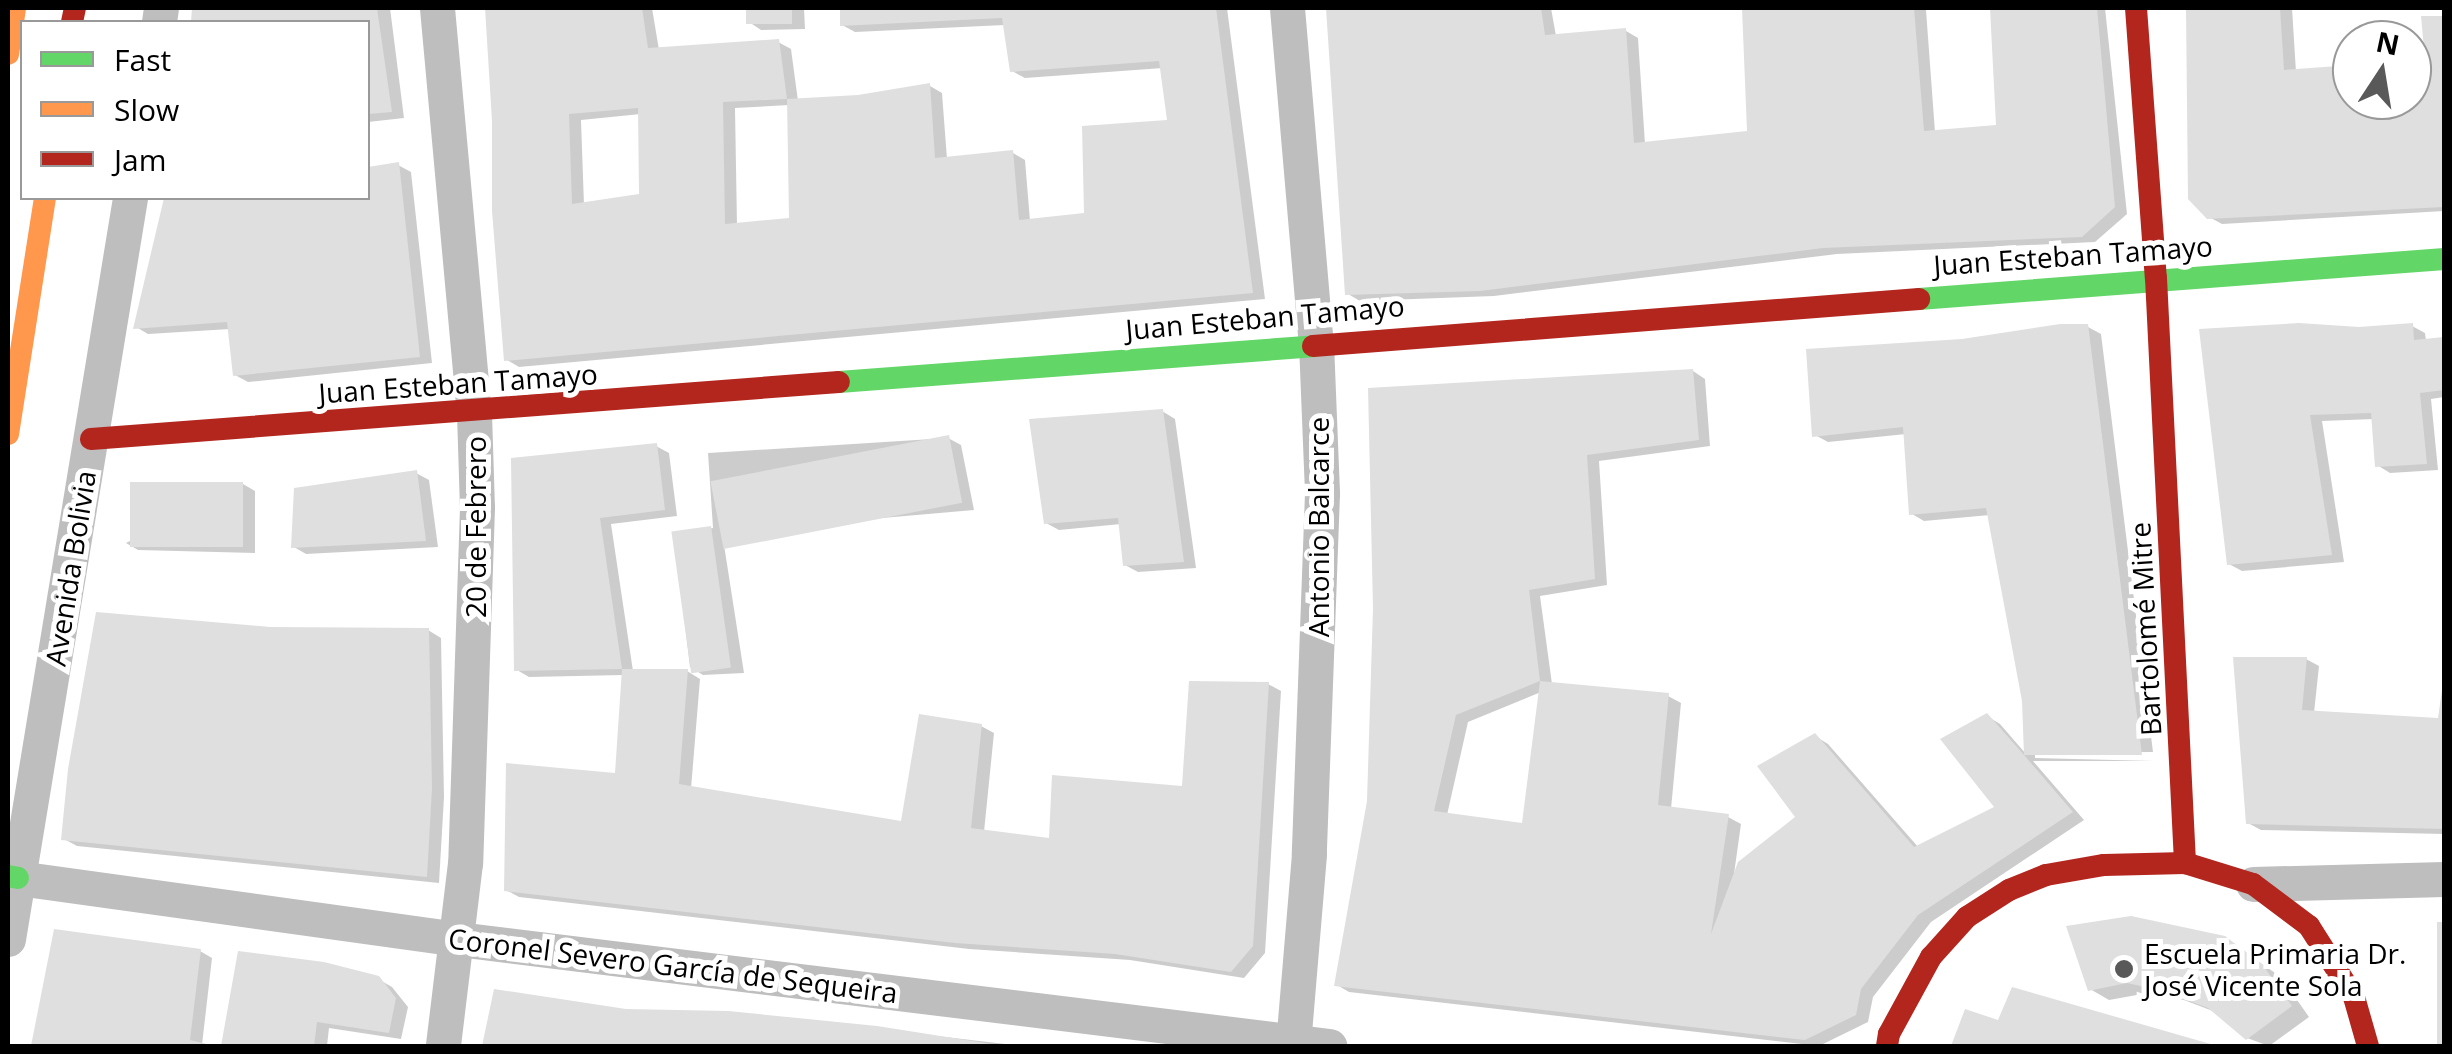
<!DOCTYPE html>
<meta charset="utf-8">
<style>
body{margin:0}
#map{position:relative;width:2452px;height:1054px;overflow:hidden;background:#fff;font-family:"Open Sans",sans-serif}
div>[style]{position:absolute}
[style*='--x']{left:calc(var(--x)*1px);top:calc(var(--y)*1px);width:calc(var(--w)*1px);rotate:calc(var(--a)*1deg)}
.shadow>*{inset:0;background:#0003}
.building>*{inset:0;background:#dfdfdf;transform-origin:0 0}
.street>*{height:35px;margin:-17.5px;padding:0 17.5px;transform-origin:17.5px;border-radius:17.5px;background:#bebebe}
.fast>*{height:22px;margin:-11px;padding:0 11px;transform-origin:11px;border-radius:11px;background:#63d668}
.slow>*{height:22px;margin:-11px;padding:0 11px;transform-origin:11px;border-radius:11px;background:#ff974d}
.jam>*{height:22px;margin:-11px;padding:0 11px;transform-origin:11px;border-radius:11px;background:#b3261e}
.dots>*{width:28px;height:28px;translate:-50% -50%;box-sizing:border-box;border:5px solid #fff;border-radius:50%}
span{translate:-50% -50%;white-space:nowrap;text-align:center;line-height:1.15;-webkit-text-stroke:10px #fff;paint-order:stroke}
.street-label{font-size:28px;color:#000}
.poi-label{font-size:28px;color:#000}
.left{translate:0 -50%;text-align:left}
.frame{position:absolute;inset:0;border:10px solid #000;pointer-events:none}
.legend{position:absolute;left:20px;top:20px;width:350px;height:180px;box-sizing:border-box;background:#fff;border:2px solid #999;margin:0;padding:12px 18px;list-style:none;font-size:30px;color:#000}
.legend li{display:flex;align-items:center;gap:20px;height:50px}
.legend b{width:50px;border:2px solid #999}
.north{position:absolute;left:2332px;top:20px;width:100px;height:100px;box-sizing:border-box;background:#fff;border:2px solid #999;border-radius:50%;rotate:12deg;font-size:28px;font-weight:700;line-height:40px;text-align:center;color:#000}
.north::after{content:'';display:block;margin:auto;width:35px;height:45px;background:#595959;clip-path:polygon(50% 0,100% 100%,50% 72%,0 100%)}
</style>
<div id="map">
<div class="shadow">
<i style="clip-path:polygon(195px 8px,390px 8px,404px 118px,368px 122px,368px 22px,193px 22px)"></i>
<i style="clip-path:polygon(evenodd,488px 8px,652px 8px,659px 50px,778px 42px,791px 49px,798px 101px,858px 97px,930px 86px,942px 93px,947px 159px,1013px 153px,1025px 160px,1030px 221px,1086px 216px,1170px 122px,1163px 68px,1025px 78px,1012px 71px,1005px 25px,855px 32px,842px 25px,842px 8px,1227px 8px,1265px 299px,519px 367px,507px 360px,488px 8px,789px 105px,792px 220px,737px 225px,735px 108px,789px 105px,488px 8px,641px 114px,641px 196px,584px 205px,581px 120px,641px 114px)"></i>
<i style="clip-path:polygon(748px 8px,804px 8px,805px 29px,761px 30px,749px 22px)"></i>
<i style="clip-path:polygon(1329px 8px,1551px 8px,1556px 36px,1626px 31px,1638px 38px,1645px 144px,1750px 133px,1743px 8px,1970px 8px,1926px 10px,1935px 132px,1999px 127px,1992px 8px,2105px 8px,2127px 214px,2095px 242px,1837px 254px,1494px 296px,1360px 301px,1348px 294px)"></i>
<i style="clip-path:polygon(2189px 8px,2292px 8px,2296px 72px,2352px 68px,2352px 100px,2412px 100px,2412px 64px,2428px 62px,2423px 19px,2444px 18px,2444px 211px,2222px 224px,2209px 217px,2190px 198px)"></i>
<i style="clip-path:polygon(398px 165px,411px 172px,432px 363px,248px 382px,235px 375px,230px 329px,148px 334px,136px 327px,166px 198px,368px 198px,368px 169px)"></i>
<i style="clip-path:polygon(2412px 326px,2425px 333px,2426px 341px,2444px 339px,2444px 397px,2431px 399px,2438px 470px,2390px 473px,2377px 465px,2374px 419px,2322px 421px,2344px 562px,2242px 571px,2229px 564px,2202px 332px)"></i>
<i style="clip-path:polygon(evenodd,2088px 327px,2101px 334px,2153px 752px,2035px 753px,2035px 758px,2154px 761px,2033px 761px,2084px 820px,1931px 922px,1873px 997px,1868px 1022px,1819px 1046px,1349px 992px,1337px 985px,1369px 801px,1376px 608px,1693px 371px,1705px 379px,1710px 446px,1599px 461px,1607px 585px,1540px 596px,1552px 684px,1668px 696px,1681px 703px,1671px 809px,1728px 817px,1741px 824px,1734px 874px,1799px 818px,1815px 736px,1828px 744px,1919px 848px,1998px 808px,1987px 716px,2000px 724px,2026px 754px,2025px 700px,1990px 515px,1924px 521px,1912px 514px,1906px 434px,1828px 442px,1815px 435px,1963px 342px,2088px 327px,1541px 692px,1524px 826px,1447px 815px,1468px 722px,1541px 692px)"></i>
<i style="clip-path:polygon(1162px 411px,1175px 419px,1196px 568px,1138px 572px,1125px 565px,1121px 524px,1059px 530px,1046px 523px)"></i>
<i style="clip-path:polygon(948px 438px,961px 445px,974px 510px,722px 532px,744px 673px,703px 675px,690px 667px,674px 532px,713px 528px,708px 453px)"></i>
<i style="clip-path:polygon(656px 446px,669px 453px,677px 516px,611px 524px,633px 671px,687px 671px,700px 679px,691px 789px,903px 824px,981px 726px,994px 733px,984px 832px,1052px 840px,1185px 789px,1268px 684px,1281px 691px,1265px 953px,1244px 978px,1130px 960px,969px 949px,519px 897px,506px 890px,617px 775px,624px 675px,529px 677px,517px 670px,513px 460px)"></i>
<i style="clip-path:polygon(416px 473px,429px 480px,438px 547px,306px 554px,294px 547px)"></i>
<i style="clip-path:polygon(243px 484px,255px 491px,255px 553px,138px 550px,126px 543px)"></i>
<i style="clip-path:polygon(269px 630px,428px 630px,441px 638px,444px 797px,439px 883px,77px 846px,64px 839px)"></i>
<i style="clip-path:polygon(2306px 659px,2319px 666px,2314px 713px,2440px 721px,2444px 675px,2444px 834px,2261px 830px,2248px 823px)"></i>
<i style="clip-path:polygon(2444px 924px,2444px 1046px,2438px 1046px,2439px 925px)"></i>
<i style="clip-path:polygon(56px 932px,200px 951px,212px 958px,202px 1045px,211px 1046px,34px 1046px)"></i>
<i style="clip-path:polygon(2224px 938px,2281px 977px,2309px 1017px,2269px 1046px,2247px 1038px,2218px 1013px,2184px 1000px,2148px 993px,2109px 1000px,2090px 989px)"></i>
<i style="clip-path:polygon(240px 954px,378px 979px,392px 987px,408px 1007px,401px 1039px,329px 1028px,327px 1046px,224px 1046px)"></i>
<i style="clip-path:polygon(2014px 990px,2208px 1046px,1954px 1046px,1966px 1012px,1999px 1023px)"></i>
<i style="clip-path:polygon(496px 992px,626px 1011px,808px 1021px,1023px 1046px,485px 1046px)"></i>
</div>
<div class="building">
<i style="clip-path:polygon(192px 8px,377px 8px,392px 112px,368px 114px,368px 22px,191px 22px)"></i>
<i style="clip-path:polygon(evenodd,485px 8px,642px 8px,648px 48px,779px 39px,787px 99px,723px 102px,725px 224px,789px 218px,787px 99px,858px 95px,930px 83px,935px 158px,1013px 150px,1019px 220px,1084px 213px,1082px 126px,1167px 120px,1159px 61px,1010px 72px,1002px 18px,840px 26px,840px 8px,1216px 8px,1253px 293px,504px 361px,492px 211px,492px 121px,485px 8px,638px 108px,639px 194px,572px 204px,569px 114px,638px 108px)"></i>
<i style="left:746px;top:8px;width:46px;height:16px"></i>
<i style="clip-path:polygon(1326px 8px,1541px 8px,1545px 35px,1626px 28px,1634px 143px,1747px 131px,1742px 8px,1914px 8px,1924px 131px,1996px 125px,1990px 8px,2097px 8px,2115px 207px,2082px 237px,1823px 248px,1480px 291px,1345px 295px)"></i>
<i style="clip-path:polygon(2186px 8px,2280px 8px,2284px 70px,2352px 65px,2352px 100px,2412px 100px,2412px 61px,2425px 60px,2421px 16px,2444px 16px,2444px 207px,2207px 219px,2188px 199px)"></i>
<i style="clip-path:polygon(399px 162px,420px 357px,233px 376px,227px 322px,133px 329px,164px 198px,368px 198px,368px 167px)"></i>
<i style="clip-path:polygon(2299px 323px,2359px 327px,2413px 323px,2414px 340px,2444px 337px,2444px 390px,2420px 393px,2427px 464px,2375px 467px,2371px 413px,2310px 415px,2332px 555px,2227px 565px,2199px 329px)"></i>
<i style="clip-path:polygon(evenodd,2060px 324px,2088px 324px,2142px 755px,2024px 755px,2073px 812px,1918px 915px,1861px 989px,1856px 1015px,1805px 1040px,1334px 986px,1367px 801px,1373px 608px,1368px 388px,1693px 369px,1699px 440px,1587px 455px,1595px 579px,1529px 590px,1540px 681px,1669px 693px,1658px 805px,1729px 814px,1711px 934px,1738px 862px,1795px 817px,1757px 766px,1815px 733px,1914px 847px,1994px 807px,1940px 739px,1987px 713px,2024px 755px,2022px 701px,1986px 508px,1909px 515px,1903px 427px,1812px 437px,1806px 349px,1962px 339px,2060px 324px,1540px 681px,1522px 823px,1434px 811px,1456px 715px,1540px 681px)"></i>
<i style="clip-path:polygon(1163px 409px,1184px 562px,1123px 566px,1118px 518px,1044px 524px,1029px 419px)"></i>
<i style="left:949px;top:435px;width:69px;height:243px;rotate:79deg"></i>
<i style="clip-path:polygon(657px 443px,665px 510px,600px 518px,622px 669px,688px 669px,679px 784px,901px 821px,919px 714px,982px 724px,971px 828px,1049px 838px,1052px 775px,1182px 786px,1189px 681px,1269px 682px,1253px 946px,1231px 972px,1115px 954px,955px 943px,504px 891px,506px 763px,615px 773px,622px 669px,514px 671px,511px 458px)"></i>
<i style="clip-path:polygon(417px 470px,426px 541px,291px 548px,294px 488px)"></i>
<i style="left:243px;top:482px;width:65px;height:113px;rotate:90deg"></i>
<i style="left:711px;top:526px;width:143px;height:40px;rotate:82deg"></i>
<i style="clip-path:polygon(96px 612px,270px 627px,429px 628px,432px 788px,427px 877px,61px 840px,68px 769px)"></i>
<i style="clip-path:polygon(2233px 657px,2307px 657px,2302px 710px,2438px 718px,2444px 676px,2444px 829px,2246px 824px)"></i>
<i style="clip-path:polygon(2131px 916px,2225px 936px,2262px 964px,2292px 1006px,2246px 1040px,2208px 1008px,2163px 991px,2127px 983px,2088px 991px,2066px 926px)"></i>
<i style="left:2444px;top:922px;width:124px;height:7px;rotate:90deg"></i>
<i style="clip-path:polygon(54px 929px,201px 949px,190px 1040px,215px 1046px,31px 1046px)"></i>
<i style="clip-path:polygon(238px 951px,324px 962px,379px 976px,396px 998px,389px 1033px,317px 1022px,314px 1046px,221px 1046px)"></i>
<i style="clip-path:polygon(2012px 987px,2214px 1045px,2214px 1046px,1951px 1046px,1965px 1009px,1998px 1020px)"></i>
<i style="clip-path:polygon(494px 989px,626px 1009px,728px 1011px,877px 1026px,1004px 1046px,482px 1046px)"></i>
</div>
<div class="street">
<i style="--x:437;--y:8;--w:407;--a:84.8"></i>
<i style="--x:474;--y:413;--w:94;--a:88.2"></i>
<i style="--x:477;--y:507;--w:356;--a:91.9"></i>
<i style="--x:465;--y:863;--w:184;--a:96.9"></i>
<i style="--x:1287;--y:8;--w:336;--a:85.1"></i>
<i style="--x:1316;--y:343;--w:150;--a:87.7"></i>
<i style="--x:1322;--y:493;--w:361;--a:92.1"></i>
<i style="--x:1309;--y:854;--w:193;--a:94.8"></i>
<i style="--x:159;--y:22;--w:14;--a:-82"></i>
<i style="--x:18;--y:878;--w:444;--a:7.9"></i>
<i style="--x:458;--y:939;--w:878;--a:7"></i>
<i style="--x:2253;--y:884;--w:191;--a:-1.5"></i>
<i style="--x:8;--y:939;--w:751;--a:-80.65"></i>
</div>
<div class="fast">
<i style="--x:1919;--y:299;--w:527;--a:-4.36"></i>
<i style="--x:839;--y:382;--w:475;--a:-4.3"></i>
<i style="--x:8;--y:876;--w:10;--a:11"></i>
</div>
<div class="slow">
<i style="--x:8;--y:54;--w:47;--a:-81.3"></i>
<i style="--x:8;--y:434;--w:239;--a:-81.1"></i>
</div>
<div class="jam">
<i style="--x:2136;--y:8;--w:271;--a:85.8"></i>
<i style="--x:2156;--y:278;--w:586;--a:87.16"></i>
<i style="--x:72;--y:22;--w:14;--a:-78"></i>
<i style="--x:1313;--y:346;--w:608;--a:-4.43"></i>
<i style="--x:91;--y:439;--w:750;--a:-4.36"></i>
<i style="--x:1887;--y:1046;--w:12;--a:-81"></i>
<i style="--x:1889;--y:1034;--w:88;--a:-61.4"></i>
<i style="--x:1931;--y:957;--w:54;--a:-48"></i>
<i style="--x:1967;--y:917;--w:50;--a:-32.7"></i>
<i style="--x:2009;--y:890;--w:40;--a:-22"></i>
<i style="--x:2046;--y:875;--w:59;--a:-9.8"></i>
<i style="--x:2104;--y:865;--w:81;--a:-1.4"></i>
<i style="--x:2185;--y:863;--w:71;--a:17.2"></i>
<i style="--x:2253;--y:884;--w:70;--a:36.9"></i>
<i style="--x:2309;--y:926;--w:84;--a:57.6"></i>
<i style="--x:2354;--y:997;--w:51;--a:74.1"></i>
</div>
<div class="dots">
<i style="left:2124px;top:969px;background:#595959"></i>
</div>
<div class="street-label">
<span style="left:2073px;top:255px;rotate:-4deg">Juan Esteban Tamayo</span>
<span style="left:1265px;top:317px;rotate:-5deg">Juan Esteban Tamayo</span>
<span style="left:458px;top:383px;rotate:-4deg">Juan Esteban Tamayo</span>
<span style="left:475px;top:527px;rotate:-90deg">20 de Febrero</span>
<span style="left:1318px;top:527px;rotate:-90deg">Antonio Balcarce</span>
<span style="left:70px;top:568px;rotate:-81deg">Avenida Bolivia</span>
<span style="left:2145px;top:629px;rotate:-93deg">Bartolomé Mitre</span>
<span style="left:673px;top:965px;rotate:7deg">Coronel Severo García de Sequeira</span>
</div>
<div class="poi-label">
<span class="left" style="left:2144px;top:969px">Escuela Primaria Dr.<br>José Vicente Sola</span>
</div>
<div class="frame"></div>
<ul class="legend">
<li><b style="height:12px;background:#63d668"></b>Fast</li>
<li><b style="height:12px;background:#ff974d"></b>Slow</li>
<li><b style="height:12px;background:#b3261e"></b>Jam</li>
</ul>
<div class="north">N</div>
</div>
